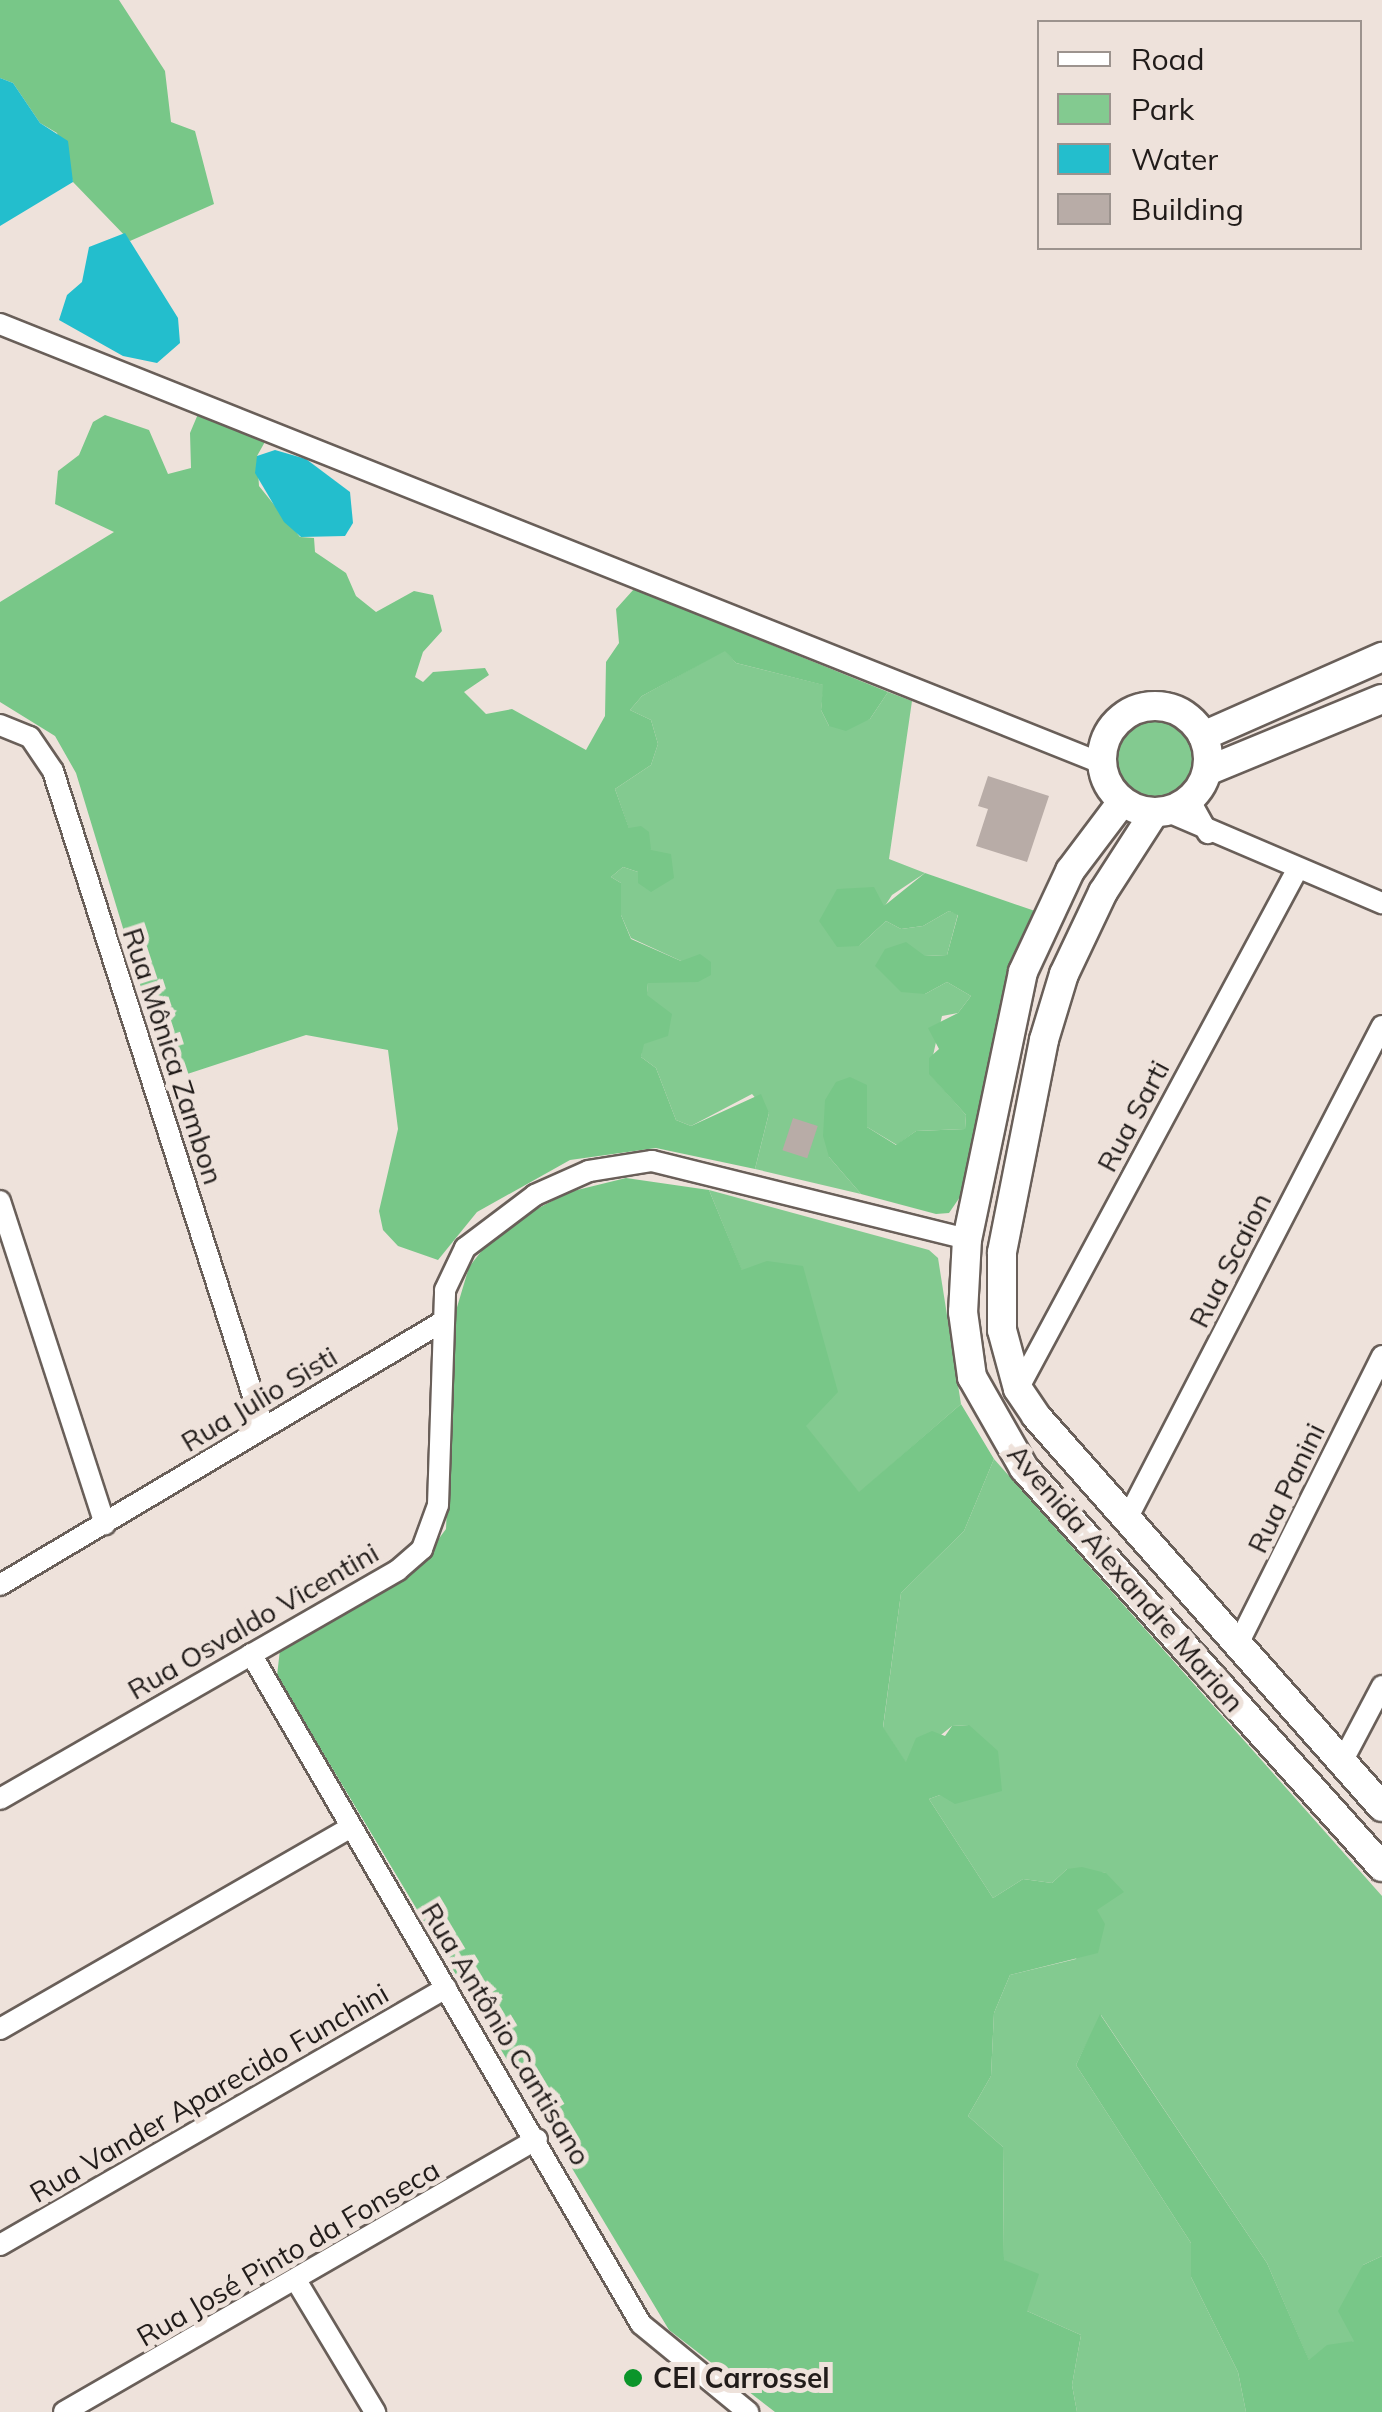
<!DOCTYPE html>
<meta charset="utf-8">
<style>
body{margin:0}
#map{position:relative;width:1382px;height:2412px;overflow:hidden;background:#eee2db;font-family:Mulish,sans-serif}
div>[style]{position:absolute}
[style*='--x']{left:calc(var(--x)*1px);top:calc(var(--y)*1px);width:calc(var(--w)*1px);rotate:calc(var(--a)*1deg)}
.green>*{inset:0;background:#83ca90}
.round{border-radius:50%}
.forest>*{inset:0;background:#78c788}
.water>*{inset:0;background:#23becd}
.building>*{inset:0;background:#b8aca7;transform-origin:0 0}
.roads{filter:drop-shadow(2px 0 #695f59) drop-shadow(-2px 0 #695f59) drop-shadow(0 2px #695f59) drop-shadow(0 -2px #695f59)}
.minor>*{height:20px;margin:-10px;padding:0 10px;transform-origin:10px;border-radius:10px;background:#fff}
.tertiary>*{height:28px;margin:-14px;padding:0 14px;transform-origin:14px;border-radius:14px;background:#fff}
.tertiary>.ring{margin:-14px;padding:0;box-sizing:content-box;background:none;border:28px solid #fff;border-radius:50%}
.dots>*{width:28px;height:28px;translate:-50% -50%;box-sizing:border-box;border:5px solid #eee2db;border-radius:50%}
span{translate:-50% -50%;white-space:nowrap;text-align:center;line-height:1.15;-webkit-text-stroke:10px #eee2db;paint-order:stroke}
.street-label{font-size:28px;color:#211c1a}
.poi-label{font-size:28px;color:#211c1a;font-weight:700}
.left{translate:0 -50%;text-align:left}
.legend{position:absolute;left:1037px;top:20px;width:325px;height:230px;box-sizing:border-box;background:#eee2db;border:2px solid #9c938e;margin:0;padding:12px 18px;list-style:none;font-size:30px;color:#211c1a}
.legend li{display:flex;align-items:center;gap:20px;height:50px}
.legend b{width:50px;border:2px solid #9c938e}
</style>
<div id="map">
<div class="green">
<i style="clip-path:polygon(725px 650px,736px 663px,824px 685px,821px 710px,829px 726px,870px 719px,888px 692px,912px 701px,889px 859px,925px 873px,892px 895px,859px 946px,886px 921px,901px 929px,923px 926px,949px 911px,958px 914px,947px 955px,925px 956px,925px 994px,947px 982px,971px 996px,958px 1013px,942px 1016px,929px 1073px,966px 1115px,965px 1129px,916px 1131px,897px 1145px,867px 1127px,829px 1157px,861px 1194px,755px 1169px,769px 1113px,752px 1094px,691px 1126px,676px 1120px,656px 1068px,641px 1057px,648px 982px,698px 982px,681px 961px,631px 938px,621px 915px,621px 883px,611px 877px,623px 867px,638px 872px,651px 850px,629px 829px,615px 789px,651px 765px,658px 744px,651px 720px,630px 710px,642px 696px)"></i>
<i class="round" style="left:1111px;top:716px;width:88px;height:88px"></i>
<i style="clip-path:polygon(709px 1190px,929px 1250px,938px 1258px,961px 1404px,859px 1493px,805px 1426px)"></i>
<i style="clip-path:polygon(994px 1459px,1382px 1896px,1382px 2256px,1363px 2265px,1354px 2341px,1309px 2361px,1267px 2263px,1101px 2015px,1076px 2065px,1191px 2243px,1191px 2277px,1238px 2372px,1246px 2412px,1077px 2412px,1072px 2385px,1081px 2335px,1027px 2311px,1004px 2260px,1003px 2147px,968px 2116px,991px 2076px,994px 2013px,1010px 1975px,1076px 1959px,1106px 1873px,1067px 1869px,1052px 1883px,1023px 1879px,993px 1898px,929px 1799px,940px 1795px,969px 1725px,952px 1726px,906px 1763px,883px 1728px,901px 1593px,964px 1531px)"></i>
</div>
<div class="forest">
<i style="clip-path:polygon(0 0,119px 0,165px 71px,171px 122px,195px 131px,214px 204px,130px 241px,73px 182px,57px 133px,40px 123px,13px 83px,0 78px)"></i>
<i style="clip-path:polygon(198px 414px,266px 440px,257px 456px,259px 486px,300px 537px,314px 538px,315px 552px,346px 573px,356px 596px,376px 612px,414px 591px,433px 595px,442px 631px,423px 652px,415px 677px,423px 682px,433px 672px,485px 668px,489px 675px,464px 692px,486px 714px,512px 709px,586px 750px,605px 716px,606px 662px,619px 643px,616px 609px,634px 589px,888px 692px,870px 719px,846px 731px,829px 726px,821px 710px,823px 685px,736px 663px,725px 651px,642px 696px,630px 710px,651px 720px,658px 744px,651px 765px,615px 789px,629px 828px,641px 826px,649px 832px,651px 850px,671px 854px,674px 878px,651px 892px,638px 883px,638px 872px,623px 867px,611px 877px,621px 883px,621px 915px,631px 939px,681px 961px,700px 954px,711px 962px,711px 975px,698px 982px,648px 983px,647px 995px,672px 1014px,668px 1036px,644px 1044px,641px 1057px,656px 1068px,676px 1120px,691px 1126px,761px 1094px,769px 1113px,755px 1169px,656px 1148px,570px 1160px,477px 1212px,438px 1260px,398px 1246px,383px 1230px,379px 1211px,398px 1129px,388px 1050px,306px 1035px,169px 1080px,76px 773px,55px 736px,0 702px,0 602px,114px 532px,55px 504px,58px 471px,79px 455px,93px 422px,105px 415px,149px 430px,168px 474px,191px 468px,190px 433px)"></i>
<i style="clip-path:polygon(925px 873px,1035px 911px,1007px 987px,962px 1194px,949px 1213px,936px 1214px,861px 1194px,829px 1157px,823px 1136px,825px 1100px,836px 1082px,850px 1077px,867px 1085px,867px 1127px,896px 1145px,916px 1131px,965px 1129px,966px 1115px,929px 1074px,929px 1058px,939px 1049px,928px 1028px,958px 1013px,971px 996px,947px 982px,925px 994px,901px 992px,875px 966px,885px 949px,906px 942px,925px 956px,947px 955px,958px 915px,949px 911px,923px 926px,901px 929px,886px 921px,859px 946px,837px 947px,819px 921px,837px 889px,874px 887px,884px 906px)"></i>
<i style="clip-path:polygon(626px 1178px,709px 1190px,742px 1270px,767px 1261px,803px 1266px,838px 1392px,806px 1426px,859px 1492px,961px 1404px,994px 1459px,964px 1531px,901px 1593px,883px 1727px,906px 1762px,916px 1738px,932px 1731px,945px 1736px,952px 1726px,969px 1725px,998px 1751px,1002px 1791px,955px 1804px,940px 1795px,929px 1799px,993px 1898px,1023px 1879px,1052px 1883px,1067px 1869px,1082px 1867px,1106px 1873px,1124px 1892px,1097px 1910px,1105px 1924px,1098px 1953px,1010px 1975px,994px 2013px,991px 2076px,968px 2116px,1003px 2147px,1004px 2260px,1039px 2274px,1027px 2311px,1081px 2335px,1072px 2385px,1077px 2412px,775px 2412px,669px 2330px,277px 1676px,280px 1649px,414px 1572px,446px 1529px,455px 1314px,469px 1267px,487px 1244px,535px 1210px,569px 1192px)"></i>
<i style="clip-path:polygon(1100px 2014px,1267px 2263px,1309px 2360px,1327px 2345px,1354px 2341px,1338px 2311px,1363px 2265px,1382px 2256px,1382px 2412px,1246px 2412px,1238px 2372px,1191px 2277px,1191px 2243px,1076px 2065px)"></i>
</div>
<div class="water">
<i style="clip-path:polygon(0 78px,13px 83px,40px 123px,68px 141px,73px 182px,0 226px)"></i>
<i style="clip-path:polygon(125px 233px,178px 318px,180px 343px,157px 363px,123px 356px,59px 320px,67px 295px,82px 282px,89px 247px)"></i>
<i style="clip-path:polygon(275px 450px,306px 459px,350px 492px,353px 523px,345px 536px,301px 537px,284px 522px,255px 473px,257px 456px)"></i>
</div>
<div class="building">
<i style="clip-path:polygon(988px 776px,1049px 796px,1027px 862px,976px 846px,988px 809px,978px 806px)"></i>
<i style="left:793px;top:1118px;width:26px;height:34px;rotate:18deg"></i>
</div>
<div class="roads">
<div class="minor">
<i style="--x:0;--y:324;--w:1185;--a:21.74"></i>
<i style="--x:0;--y:725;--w:32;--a:22"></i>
<i style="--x:30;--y:737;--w:41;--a:55.9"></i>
<i style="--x:53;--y:771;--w:689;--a:72.25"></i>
<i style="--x:1189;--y:799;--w:39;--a:61"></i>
<i style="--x:1166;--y:811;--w:235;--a:23.1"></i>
<i style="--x:0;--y:1201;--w:340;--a:72"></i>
<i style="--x:1018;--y:1389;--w:589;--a:-61.74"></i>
<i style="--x:1127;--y:1519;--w:555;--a:-62.65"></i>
<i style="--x:0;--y:1585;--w:514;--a:-30.75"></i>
<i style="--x:1238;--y:1644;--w:322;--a:-63.4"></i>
<i style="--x:251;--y:1654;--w:775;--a:59.8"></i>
<i style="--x:641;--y:2324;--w:139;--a:39.4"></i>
<i style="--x:1342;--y:1762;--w:86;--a:-62.2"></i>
<i style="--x:0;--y:1799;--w:459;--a:-29.9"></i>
<i style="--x:398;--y:1570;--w:32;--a:-41"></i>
<i style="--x:422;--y:1549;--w:47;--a:-70"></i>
<i style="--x:438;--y:1505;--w:215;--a:-88.1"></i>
<i style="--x:445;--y:1290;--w:47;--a:-64.5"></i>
<i style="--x:465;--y:1248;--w:88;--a:-37.1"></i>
<i style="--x:535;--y:1195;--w:59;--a:-24"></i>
<i style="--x:589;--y:1171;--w:64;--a:-9"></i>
<i style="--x:652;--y:1161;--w:325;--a:13.9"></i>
<i style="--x:0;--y:2029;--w:405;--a:-29.9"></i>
<i style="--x:0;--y:2245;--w:515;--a:-29.95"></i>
<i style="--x:297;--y:2282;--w:152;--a:59"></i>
<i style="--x:64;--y:2412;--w:546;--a:-29.99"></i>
</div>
<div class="tertiary">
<i class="ring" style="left:1102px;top:706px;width:78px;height:78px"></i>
<i style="--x:1203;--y:736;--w:196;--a:-23.8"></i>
<i style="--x:1207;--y:771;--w:189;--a:-22.4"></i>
<i style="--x:1122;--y:802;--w:86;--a:127"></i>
<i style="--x:1070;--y:871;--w:111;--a:115"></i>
<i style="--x:1023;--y:972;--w:273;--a:101.8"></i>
<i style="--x:967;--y:1239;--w:73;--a:93.1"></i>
<i style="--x:963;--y:1312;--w:66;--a:82.1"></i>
<i style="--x:972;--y:1377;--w:105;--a:60.3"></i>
<i style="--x:1024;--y:1468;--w:536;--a:48.1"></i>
<i style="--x:1154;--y:813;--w:94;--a:122.8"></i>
<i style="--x:1103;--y:892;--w:91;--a:115.4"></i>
<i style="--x:1064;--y:974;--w:69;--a:106.9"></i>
<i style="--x:1044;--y:1040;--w:217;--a:101.2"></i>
<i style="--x:1002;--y:1253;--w:77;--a:90"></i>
<i style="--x:1002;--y:1330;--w:61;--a:74.8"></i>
<i style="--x:1018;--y:1389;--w:32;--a:56"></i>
<i style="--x:1036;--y:1416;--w:522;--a:48.49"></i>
</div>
</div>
<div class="dots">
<i style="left:633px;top:2378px;background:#0b952a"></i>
</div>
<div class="street-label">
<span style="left:173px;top:1056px;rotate:72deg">Rua Mônica Zambon</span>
<span style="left:1133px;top:1116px;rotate:-62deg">Rua Sarti</span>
<span style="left:1230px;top:1260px;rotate:-63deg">Rua Scaion</span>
<span style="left:259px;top:1399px;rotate:-31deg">Rua Julio Sisti</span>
<span style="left:1286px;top:1488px;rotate:-64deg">Rua Panini</span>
<span style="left:1126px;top:1578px;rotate:49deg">Avenida Alexandre Marion</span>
<span style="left:253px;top:1621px;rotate:-30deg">Rua Osvaldo Vicentini</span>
<span style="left:506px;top:2034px;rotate:59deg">Rua Antônio Cantisano</span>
<span style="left:209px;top:2093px;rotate:-30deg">Rua Vander Aparecido Funchini</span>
<span style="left:288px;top:2253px;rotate:-30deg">Rua José Pinto da Fonseca</span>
</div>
<div class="poi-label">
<span class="left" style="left:653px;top:2378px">CEI Carrossel</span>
</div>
<ul class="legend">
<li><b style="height:12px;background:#fff"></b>Road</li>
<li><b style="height:28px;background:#83ca90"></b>Park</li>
<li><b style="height:28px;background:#23becd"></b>Water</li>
<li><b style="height:28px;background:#b8aca7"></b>Building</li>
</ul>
</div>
